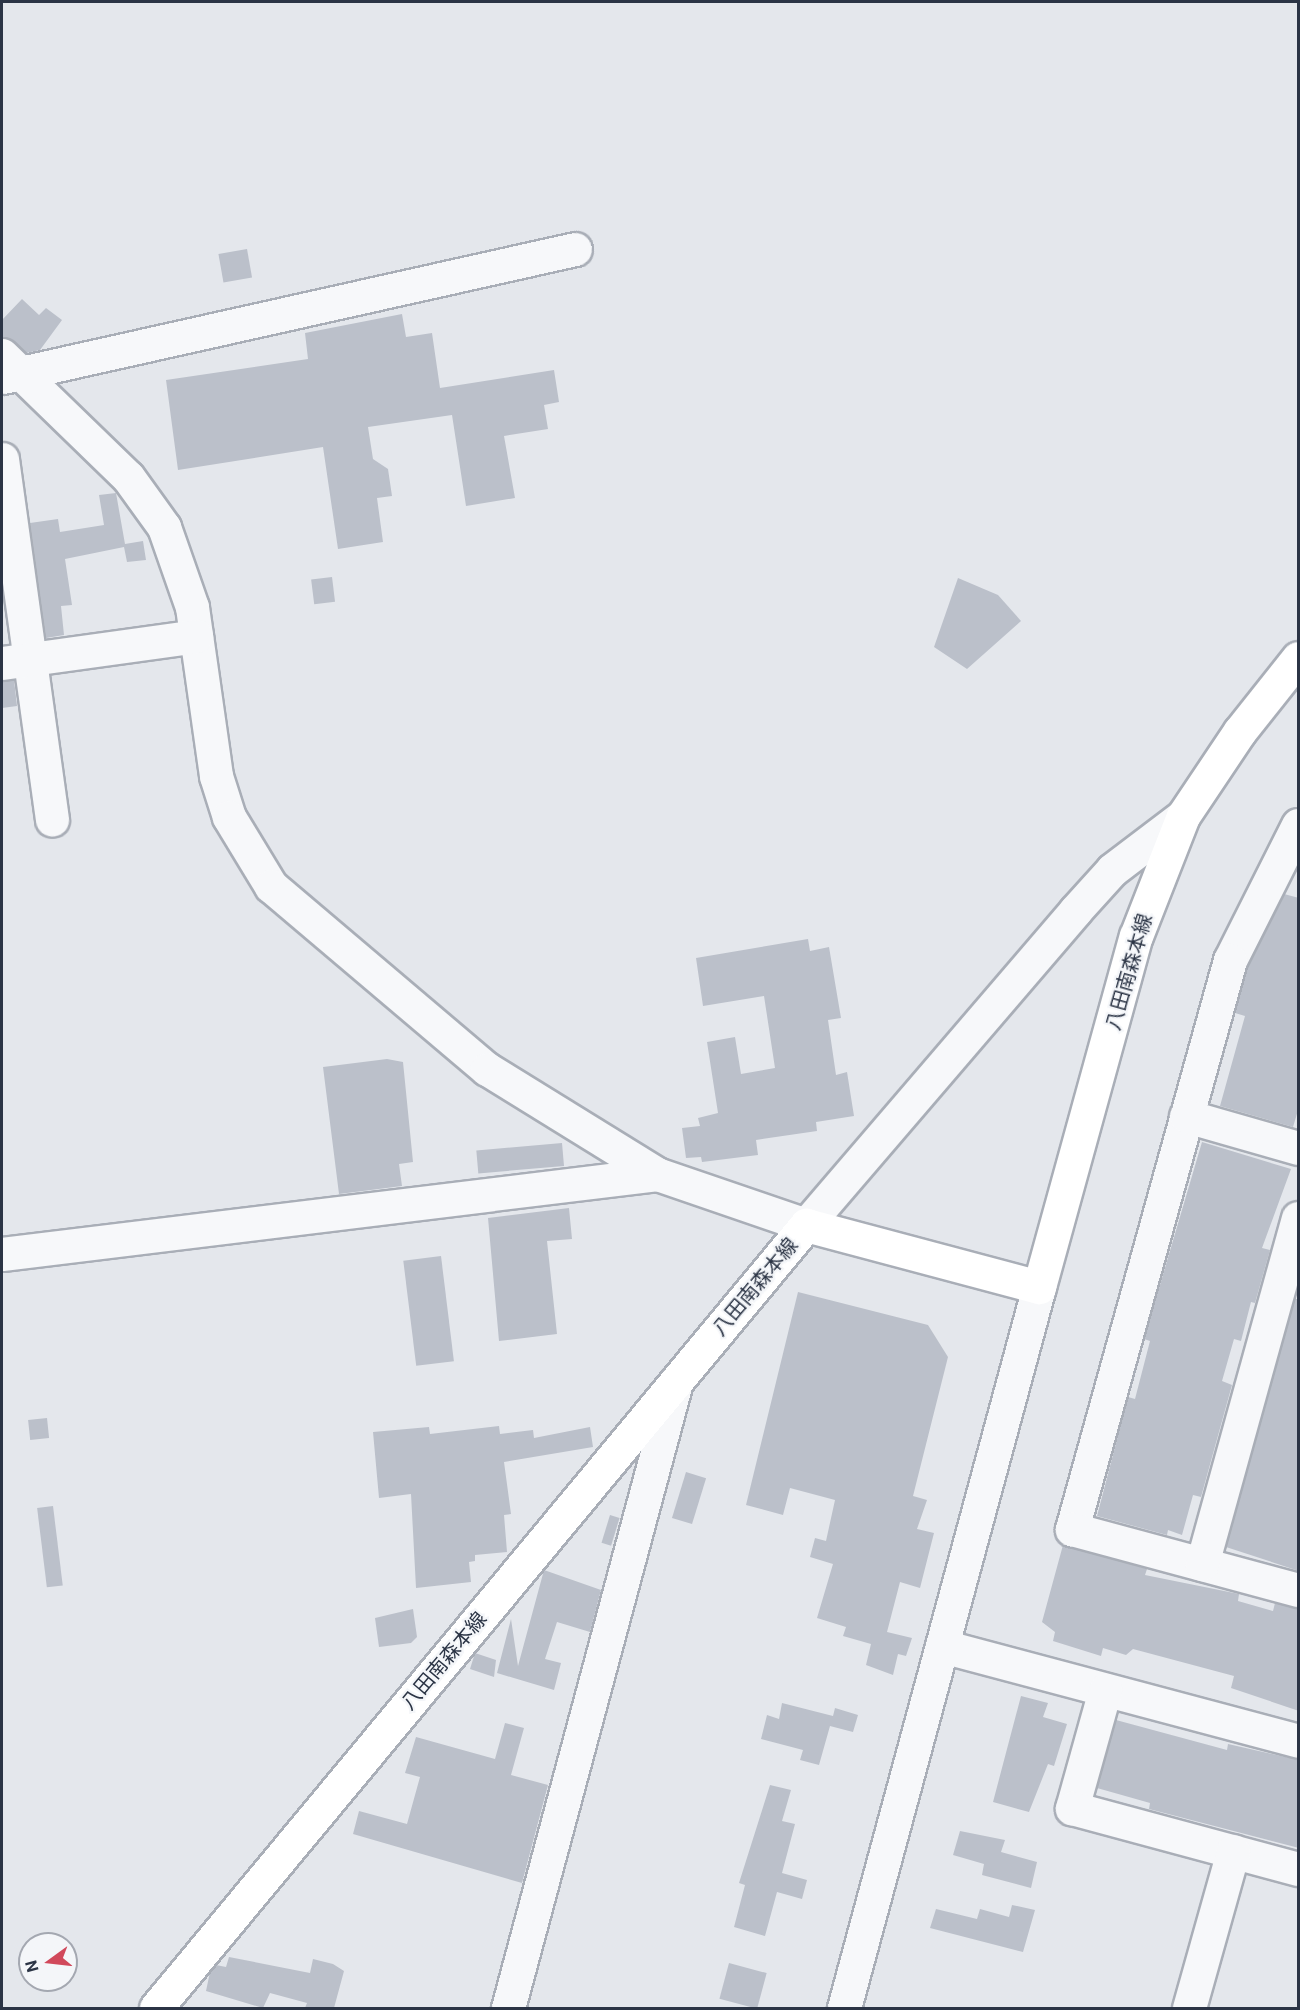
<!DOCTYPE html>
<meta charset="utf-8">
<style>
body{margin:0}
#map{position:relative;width:1300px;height:2010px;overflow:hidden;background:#e4e7ec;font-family:Roboto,"Noto Sans JP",sans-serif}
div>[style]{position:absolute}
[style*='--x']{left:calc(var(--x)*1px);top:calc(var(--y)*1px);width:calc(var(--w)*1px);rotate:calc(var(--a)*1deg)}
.building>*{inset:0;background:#bbc0ca;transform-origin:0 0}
.roads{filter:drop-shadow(2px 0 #a9aeb7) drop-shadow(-2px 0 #a9aeb7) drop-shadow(0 2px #a9aeb7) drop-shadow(0 -2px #a9aeb7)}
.minor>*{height:33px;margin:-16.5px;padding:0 16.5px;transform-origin:16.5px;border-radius:16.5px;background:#f7f8fa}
.major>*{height:33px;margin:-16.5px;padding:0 16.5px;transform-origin:16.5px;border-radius:16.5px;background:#fff}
span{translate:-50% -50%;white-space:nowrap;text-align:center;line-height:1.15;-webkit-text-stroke:4.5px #f4f6f9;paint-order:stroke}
.street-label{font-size:20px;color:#2b3445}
.frame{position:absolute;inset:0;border:3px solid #2b3445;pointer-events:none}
.north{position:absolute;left:18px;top:1932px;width:60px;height:60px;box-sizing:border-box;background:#f4f6f9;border:2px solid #a4a8b1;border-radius:50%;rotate:255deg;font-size:16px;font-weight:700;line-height:24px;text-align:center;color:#2b3445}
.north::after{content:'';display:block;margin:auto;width:21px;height:27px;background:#d1495b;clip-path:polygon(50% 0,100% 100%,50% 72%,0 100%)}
</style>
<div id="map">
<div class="building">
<i style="left:247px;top:249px;width:29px;height:29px;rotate:80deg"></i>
<i style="clip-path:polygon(22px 299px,39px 315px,46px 308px,62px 320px,40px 350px,26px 353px,2px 337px,2px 320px)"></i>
<i style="clip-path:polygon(402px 314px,406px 337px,432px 333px,440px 388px,554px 370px,559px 402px,544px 405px,548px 429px,504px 436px,515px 498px,466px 506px,452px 415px,368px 427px,373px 459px,388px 469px,392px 496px,377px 498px,383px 542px,338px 549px,323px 447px,178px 470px,166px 380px,308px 359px,305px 333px)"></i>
<i style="clip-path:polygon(116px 493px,125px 544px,143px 541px,146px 560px,127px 562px,124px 547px,65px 559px,72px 605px,61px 606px,64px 635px,46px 638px,30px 523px,58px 519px,60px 532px,104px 525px,99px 495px)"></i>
<i style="left:332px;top:577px;width:25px;height:21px;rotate:83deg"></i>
<i style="clip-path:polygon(958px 578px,998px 595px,1021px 621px,967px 669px,934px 647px)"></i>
<i style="clip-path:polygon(14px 680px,17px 706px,2px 708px,2px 681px)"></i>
<i style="clip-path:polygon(1284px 894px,1299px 898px,1299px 1107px,1293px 1127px,1220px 1106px,1245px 1016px,1235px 1013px,1248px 967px)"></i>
<i style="clip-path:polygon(808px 939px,810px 951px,829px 947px,841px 1018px,828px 1020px,836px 1075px,847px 1072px,854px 1116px,816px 1122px,817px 1131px,756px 1140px,758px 1155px,702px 1162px,701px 1157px,686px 1158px,682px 1128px,700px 1126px,698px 1118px,718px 1113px,707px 1042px,735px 1037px,741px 1074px,775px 1068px,764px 996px,703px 1006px,696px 958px)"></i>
<i style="clip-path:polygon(387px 1059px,403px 1062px,413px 1162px,399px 1164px,402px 1186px,339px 1194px,323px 1067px)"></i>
<i style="clip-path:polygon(1202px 1142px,1291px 1169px,1262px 1248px,1270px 1250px,1255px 1303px,1251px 1302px,1241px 1341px,1234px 1339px,1222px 1381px,1232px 1385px,1201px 1497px,1193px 1495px,1182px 1535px,1168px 1530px,1167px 1535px,1097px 1516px,1128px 1397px,1135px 1399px,1150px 1341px,1144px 1339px)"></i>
<i style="left:562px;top:1143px;width:23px;height:86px;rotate:85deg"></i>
<i style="clip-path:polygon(569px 1208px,572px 1239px,547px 1241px,557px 1334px,499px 1341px,488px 1218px)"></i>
<i style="left:441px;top:1256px;width:106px;height:38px;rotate:83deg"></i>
<i style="clip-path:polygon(798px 1292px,928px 1325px,948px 1357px,913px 1496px,927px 1500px,917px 1529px,934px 1533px,920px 1588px,900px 1582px,887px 1632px,912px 1638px,906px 1656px,898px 1654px,893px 1675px,866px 1665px,871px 1644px,843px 1636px,846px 1627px,817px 1618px,833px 1564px,810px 1557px,815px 1538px,826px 1541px,835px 1500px,790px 1488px,783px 1515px,746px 1505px)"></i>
<i style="clip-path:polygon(1295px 1299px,1299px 1299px,1299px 1571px,1226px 1547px)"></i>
<i style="left:47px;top:1418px;width:20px;height:19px;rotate:84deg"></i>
<i style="clip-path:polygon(499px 1426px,500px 1434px,533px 1430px,534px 1438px,590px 1427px,593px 1447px,504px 1462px,511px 1514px,504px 1515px,507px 1552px,475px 1555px,475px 1561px,469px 1562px,471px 1582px,416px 1588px,411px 1494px,379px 1498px,373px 1432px,429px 1427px,430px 1434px)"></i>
<i style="left:686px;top:1472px;width:21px;height:48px;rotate:17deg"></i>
<i style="left:53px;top:1506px;width:80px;height:16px;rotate:83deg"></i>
<i style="left:610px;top:1515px;width:10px;height:29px;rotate:17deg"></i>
<i style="clip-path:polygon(1063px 1545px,1147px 1569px,1145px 1575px,1239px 1594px,1238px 1601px,1273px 1611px,1275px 1603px,1299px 1608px,1299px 1711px,1231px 1688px,1234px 1676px,1133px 1649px,1126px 1655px,1103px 1648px,1101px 1656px,1053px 1641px,1055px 1632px,1042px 1622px)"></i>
<i style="clip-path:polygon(544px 1570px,601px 1590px,590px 1632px,557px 1622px,545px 1659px,561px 1663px,554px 1690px,497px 1673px,511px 1619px,518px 1666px)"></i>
<i style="clip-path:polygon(413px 1609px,417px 1637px,411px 1643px,379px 1647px,375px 1618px)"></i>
<i style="clip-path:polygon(475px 1653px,496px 1660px,494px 1677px,470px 1669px)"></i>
<i style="clip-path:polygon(1021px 1696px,1048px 1703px,1043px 1717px,1067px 1724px,1054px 1766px,1048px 1764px,1029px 1812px,993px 1802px)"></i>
<i style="clip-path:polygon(782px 1703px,833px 1716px,835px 1708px,858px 1715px,853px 1732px,830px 1726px,819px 1765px,800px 1760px,803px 1750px,761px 1739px,767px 1715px,779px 1719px)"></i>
<i style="clip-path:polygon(1116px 1720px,1227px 1750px,1228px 1744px,1299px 1760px,1299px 1848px,1149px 1809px,1150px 1803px,1097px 1788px)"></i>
<i style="clip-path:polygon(505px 1723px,524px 1728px,511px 1775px,548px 1785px,522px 1883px,353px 1834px,359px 1811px,407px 1824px,420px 1777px,405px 1773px,416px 1737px,495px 1759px)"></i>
<i style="clip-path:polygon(770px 1785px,791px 1790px,782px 1821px,795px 1824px,782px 1873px,807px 1880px,802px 1899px,777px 1892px,765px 1936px,734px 1927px,745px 1885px,739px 1883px)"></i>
<i style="clip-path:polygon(960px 1831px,1005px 1840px,1001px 1852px,1037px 1862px,1031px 1888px,982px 1875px,984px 1864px,953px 1855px)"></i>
<i style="clip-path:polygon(1012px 1905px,1035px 1910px,1023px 1952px,930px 1928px,936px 1909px,977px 1919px,980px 1909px,1009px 1917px)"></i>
<i style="clip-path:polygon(229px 1957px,310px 1973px,313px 1959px,333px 1964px,344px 1971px,334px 2008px,305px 2008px,307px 2003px,270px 1993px,263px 2008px,206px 1991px,210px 1972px,216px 1965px,226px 1967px)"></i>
<i style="left:729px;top:1963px;width:39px;height:37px;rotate:15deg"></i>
</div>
<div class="roads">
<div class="minor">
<i style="--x:2;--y:355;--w:175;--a:44.1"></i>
<i style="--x:128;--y:477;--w:62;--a:54.2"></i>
<i style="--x:164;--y:527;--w:85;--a:70.7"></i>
<i style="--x:192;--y:607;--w:171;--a:81.9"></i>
<i style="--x:216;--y:776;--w:43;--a:72.4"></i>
<i style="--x:229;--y:817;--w:81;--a:58.7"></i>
<i style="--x:271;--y:886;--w:283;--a:40.3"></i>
<i style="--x:487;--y:1069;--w:200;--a:31.7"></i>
<i style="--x:657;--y:1174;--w:157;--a:18.9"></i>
<i style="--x:806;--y:1225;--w:413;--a:-49.4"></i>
<i style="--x:1075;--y:911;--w:55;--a:-47.9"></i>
<i style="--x:1112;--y:870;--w:89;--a:-37.3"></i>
<i style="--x:3;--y:377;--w:586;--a:-12.61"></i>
<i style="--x:2;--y:459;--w:364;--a:82.1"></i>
<i style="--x:2;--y:663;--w:196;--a:-7.9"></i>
<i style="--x:1298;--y:825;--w:151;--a:116.7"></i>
<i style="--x:1230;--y:960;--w:591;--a:105.52"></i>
<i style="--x:1072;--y:1529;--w:234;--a:15.1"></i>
<i style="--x:1186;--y:1116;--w:116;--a:15.9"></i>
<i style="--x:2;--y:1254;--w:660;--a:-6.96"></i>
<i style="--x:1202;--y:1564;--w:359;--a:-74.5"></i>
<i style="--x:942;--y:1646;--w:368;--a:14.9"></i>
<i style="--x:1105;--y:1690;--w:123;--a:105.6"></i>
<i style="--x:1072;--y:1808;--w:234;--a:15.1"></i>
<i style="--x:508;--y:2008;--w:648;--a:-74.98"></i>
<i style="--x:844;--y:2008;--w:747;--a:-74.87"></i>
<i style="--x:1189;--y:2008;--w:163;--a:-74.3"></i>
</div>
<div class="major">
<i style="--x:156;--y:2008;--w:1018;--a:-50.3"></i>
<i style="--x:806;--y:1225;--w:241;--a:14.9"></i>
<i style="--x:1039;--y:1287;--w:364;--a:-74.6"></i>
<i style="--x:1136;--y:936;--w:129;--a:-68.6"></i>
<i style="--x:1183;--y:816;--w:102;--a:-56.2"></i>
<i style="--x:1240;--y:731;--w:93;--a:-51.5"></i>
</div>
</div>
<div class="street-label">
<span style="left:1129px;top:972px;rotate:-74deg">八田南森本線</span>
<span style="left:755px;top:1287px;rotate:-50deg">八田南森本線</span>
<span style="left:444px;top:1661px;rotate:-50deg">八田南森本線</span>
</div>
<div class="frame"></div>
<div class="north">N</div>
</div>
